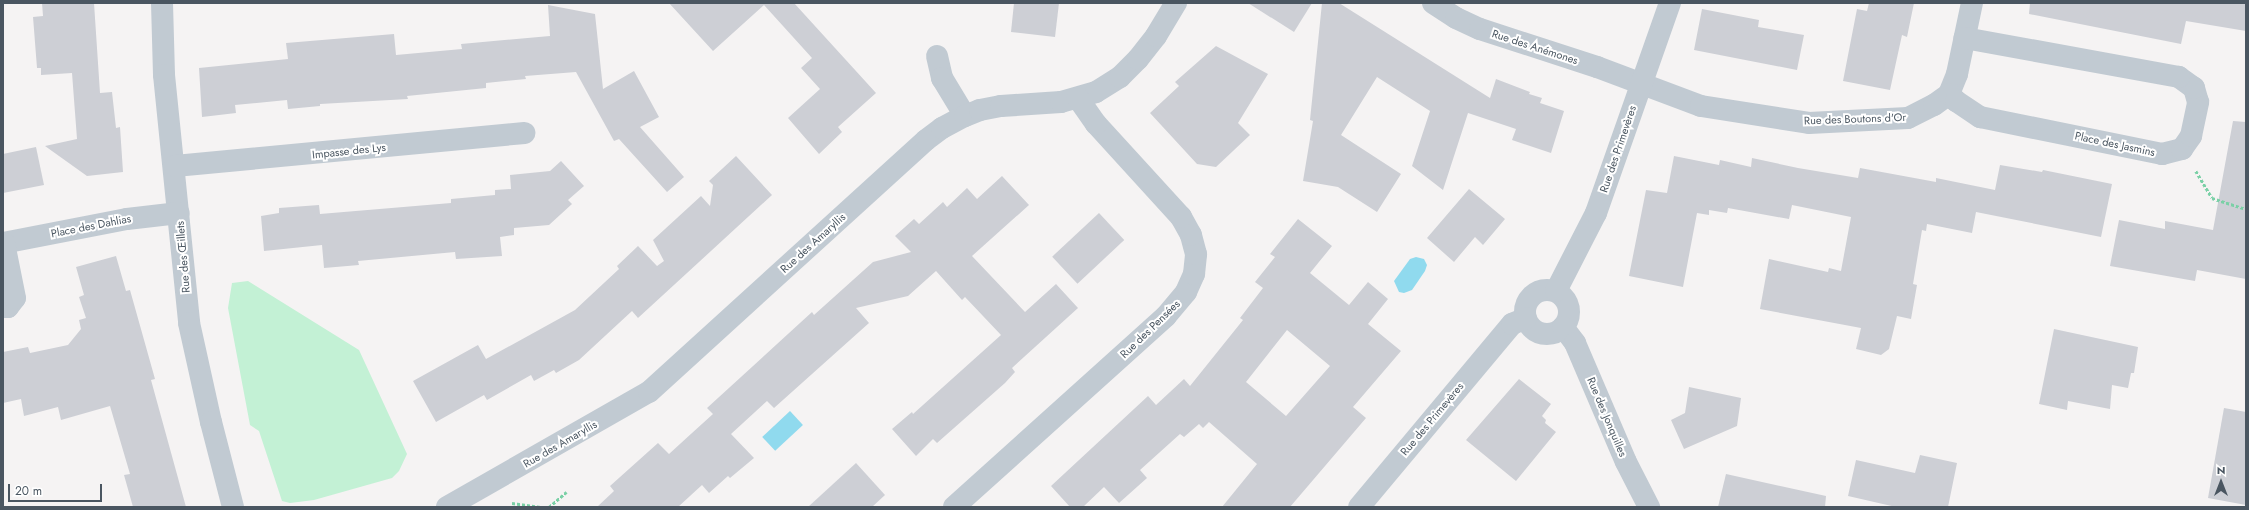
<!DOCTYPE html>
<meta charset="utf-8">
<style>
body{margin:0}
#map{position:relative;width:2249px;height:510px;overflow:hidden;background:#f5f3f3;font-family:Jost,sans-serif}
div>[style]{position:absolute}
[style*='--x']{left:calc(var(--x)*1px);top:calc(var(--y)*1px);width:calc(var(--w)*1px);rotate:calc(var(--a)*1deg)}
.green>*{inset:0;background:#c3f1d5}
.water>*{inset:0;background:#90daee;transform-origin:0 0}
.building>*{inset:0;background:#cdcfd5;transform-origin:0 0}
.path>*{height:2.5px;margin-top:-1.25px;transform-origin:0;background:repeating-linear-gradient(90deg,#7ad0a6 0 3px,transparent 0 5px)}
.minor>*{height:22px;margin:-11px;padding:0 11px;transform-origin:11px;border-radius:11px;background:#c1cad2}
.minor>.ring{margin:-11px;padding:0;box-sizing:content-box;background:none;border:22px solid #c1cad2;border-radius:50%}
span{translate:-50% -50%;white-space:nowrap;text-align:center;line-height:1.15;-webkit-text-stroke:4px #fff;paint-order:stroke}
.street-label{font-size:11px;color:#4a5661}
.frame{position:absolute;inset:0;border:4px solid #4a5661;pointer-events:none}
.north{position:absolute;left:2201px;top:462px;width:40px;height:40px;-webkit-text-stroke:3px #fff;paint-order:stroke;rotate:0deg;font-size:11px;font-weight:700;line-height:16px;text-align:center;color:#4a5661}
.north::after{content:'';display:block;margin:auto;width:14px;height:18px;background:#4a5661;clip-path:polygon(50% 0,100% 100%,50% 72%,0 100%)}
.scale{position:absolute;left:8px;top:484px;width:94px;height:18px;box-sizing:border-box;border:2px solid #4a5661;border-top:0;padding-left:5px;font-size:12px;line-height:14px;white-space:nowrap;color:#4a5661;-webkit-text-stroke:3px #fff;paint-order:stroke}
</style>
<div id="map">
<div class="green">
<i style="clip-path:polygon(248px 281px,359px 350px,407px 454px,399px 471px,392px 478px,314px 500px,290px 503px,282px 501px,259px 431px,250px 425px,228px 308px,232px 283px)"></i>
</div>
<div class="water">
<i style="clip-path:polygon(1416px 257px,1424px 259px,1427px 265px,1425px 271px,1412px 290px,1404px 293px,1399px 292px,1394px 281px,1410px 259px)"></i>
<i style="left:790px;top:411px;width:19px;height:38px;rotate:47deg"></i>
</div>
<div class="building">
<i style="clip-path:polygon(42px 3px,94px 3px,100px 93px,112px 92px,116px 128px,120px 127px,123px 172px,87px 176px,45px 146px,77px 139px,72px 73px,41px 75px,41px 68px,37px 68px,33px 17px,43px 16px)"></i>
<i style="clip-path:polygon(669px 3px,794px 3px,876px 93px,838px 127px,842px 132px,819px 154px,788px 118px,820px 89px,801px 68px,812px 58px,764px 5px,713px 51px)"></i>
<i style="clip-path:polygon(1014px 3px,1059px 3px,1055px 37px,1011px 32px)"></i>
<i style="clip-path:polygon(1248px 3px,1312px 3px,1294px 32px)"></i>
<i style="clip-path:polygon(1322px 3px,1339px 3px,1490px 98px,1496px 79px,1530px 92px,1529px 94px,1542px 98px,1540px 103px,1564px 111px,1551px 153px,1512px 140px,1516px 129px,1468px 113px,1443px 190px,1412px 166px,1430px 111px,1377px 77px,1341px 135px,1401px 174px,1377px 212px,1338px 187px,1303px 181px,1313px 121px,1310px 120px)"></i>
<i style="clip-path:polygon(1869px 3px,1914px 3px,1907px 37px,1902px 35px,1890px 90px,1843px 81px,1857px 9px,1867px 11px)"></i>
<i style="clip-path:polygon(2030px 3px,2246px 3px,2246px 31px,2186px 21px,2181px 44px,2029px 14px)"></i>
<i style="clip-path:polygon(548px 5px,595px 14px,603px 89px,634px 71px,659px 117px,640px 127px,684px 177px,667px 192px,619px 139px,614px 141px,576px 72px,525px 76px,526px 79px,486px 83px,486px 88px,407px 96px,408px 99px,320px 104px,320px 106px,288px 109px,287px 100px,235px 105px,236px 113px,202px 117px,199px 68px,288px 59px,286px 43px,394px 34px,396px 55px,462px 49px,461px 44px,550px 36px)"></i>
<i style="clip-path:polygon(1702px 9px,1759px 20px,1758px 27px,1804px 35px,1797px 70px,1694px 50px)"></i>
<i style="clip-path:polygon(1216px 46px,1268px 74px,1238px 123px,1250px 135px,1216px 167px,1197px 164px,1150px 113px,1179px 86px,1175px 82px)"></i>
<i style="clip-path:polygon(2233px 121px,2246px 122px,2246px 279px,2197px 270px,2195px 281px,2110px 266px,2119px 220px,2165px 229px,2165px 221px,2213px 230px)"></i>
<i style="clip-path:polygon(36px 147px,44px 185px,3px 193px,3px 154px)"></i>
<i style="clip-path:polygon(736px 156px,772px 195px,638px 318px,632px 311px,579px 360px,556px 373px,554px 370px,534px 381px,531px 375px,487px 400px,484px 395px,436px 422px,413px 381px,478px 345px,486px 359px,575px 310px,619px 269px,617px 266px,638px 246px,657px 266px,664px 261px,653px 240px,701px 196px,710px 206px,713px 185px,709px 181px)"></i>
<i style="clip-path:polygon(1674px 156px,1719px 165px,1720px 160px,1751px 167px,1752px 158px,1798px 168px,1858px 178px,1860px 168px,1936px 182px,1936px 178px,1995px 190px,2000px 165px,2042px 172px,2043px 170px,2112px 184px,2101px 237px,1976px 212px,1972px 233px,1927px 224px,1926px 231px,1922px 230px,1913px 284px,1917px 285px,1911px 319px,1897px 316px,1889px 349px,1881px 355px,1856px 349px,1861px 328px,1760px 309px,1769px 259px,1828px 272px,1829px 268px,1841px 271px,1851px 217px,1792px 205px,1789px 219px,1728px 208px,1727px 213px,1709px 210px,1709px 215px,1697px 213px,1683px 287px,1629px 276px,1646px 190px,1667px 193px)"></i>
<i style="clip-path:polygon(561px 161px,584px 186px,568px 200px,572px 204px,549px 225px,514px 228px,514px 235px,500px 237px,502px 256px,456px 259px,455px 252px,358px 261px,359px 265px,324px 268px,322px 245px,264px 251px,261px 216px,279px 213px,279px 208px,319px 205px,320px 214px,451px 203px,451px 199px,495px 195px,495px 190px,511px 189px,510px 175px,550px 171px)"></i>
<i style="clip-path:polygon(1002px 176px,1029px 205px,972px 256px,1025px 312px,1056px 284px,1078px 308px,1012px 368px,1015px 372px,1005px 383px,937px 443px,933px 439px,916px 456px,892px 429px,912px 412px,913px 414px,1001px 335px,965px 297px,962px 300px,936px 271px,908px 296px,856px 308px,869px 323px,774px 408px,767px 401px,731px 434px,754px 458px,730px 478px,728px 476px,709px 493px,702px 485px,678px 507px,597px 507px,614px 491px,610px 486px,658px 443px,669px 454px,692px 433px,713px 414px,707px 408px,812px 312px,814px 315px,873px 262px,911px 252px,895px 236px,914px 219px,919px 224px,943px 202px,947px 207px,967px 188px,977px 199px)"></i>
<i style="clip-path:polygon(1469px 189px,1505px 219px,1483px 245px,1475px 237px,1454px 262px,1427px 238px)"></i>
<i style="left:1099px;top:213px;width:37px;height:64px;rotate:47deg"></i>
<i style="clip-path:polygon(evenodd,1298px 219px,1332px 246px,1310px 273px,1349px 305px,1368px 282px,1388px 299px,1368px 324px,1401px 351px,1353px 407px,1366px 418px,1290px 507px,1222px 507px,1257px 464px,1209px 422px,1203px 428px,1199px 424px,1184px 437px,1180px 434px,1140px 470px,1147px 478px,1119px 503px,1104px 487px,1083px 507px,1070px 507px,1051px 486px,1148px 396px,1156px 405px,1184px 379px,1190px 386px,1243px 320px,1240px 318px,1263px 288px,1255px 282px,1275px 257px,1270px 254px,1298px 219px,1287px 330px,1330px 366px,1286px 416px,1246px 382px,1287px 330px)"></i>
<i style="clip-path:polygon(116px 256px,126px 291px,130px 290px,155px 379px,151px 380px,186px 507px,133px 507px,124px 475px,130px 474px,110px 406px,61px 420px,58px 407px,24px 416px,21px 399px,3px 403px,3px 352px,28px 347px,30px 353px,68px 345px,81px 329px,79px 320px,86px 318px,79px 297px,84px 295px,76px 267px)"></i>
<i style="clip-path:polygon(2054px 329px,2138px 347px,2134px 373px,2131px 373px,2128px 388px,2112px 385px,2110px 409px,2068px 401px,2067px 410px,2039px 404px)"></i>
<i style="clip-path:polygon(1519px 379px,1551px 404px,1542px 416px,1546px 420px,1545px 423px,1556px 432px,1516px 481px,1466px 440px)"></i>
<i style="clip-path:polygon(1689px 387px,1741px 398px,1737px 426px,1684px 449px,1671px 420px,1685px 413px)"></i>
<i style="clip-path:polygon(2224px 408px,2246px 412px,2246px 505px,2208px 498px)"></i>
<i style="clip-path:polygon(1920px 455px,1957px 463px,1948px 507px,1896px 507px,1848px 496px,1856px 460px,1915px 473px)"></i>
<i style="clip-path:polygon(856px 463px,885px 495px,872px 507px,808px 507px)"></i>
<i style="clip-path:polygon(1726px 474px,1826px 496px,1825px 507px,1718px 507px)"></i>
</div>
<div class="path">
<i style="--x:2196;--y:171;--w:31;--a:59"></i>
<i style="--x:2212;--y:198;--w:36;--a:18"></i>
<i style="--x:512;--y:503;--w:29;--a:8"></i>
<i style="--x:549;--y:507;--w:23;--a:-41"></i>
</div>
<div class="minor">
<i style="--x:162;--y:3;--w:72;--a:88.4"></i>
<i style="--x:164;--y:75;--w:249;--a:84.2"></i>
<i style="--x:189;--y:323;--w:101;--a:77.5"></i>
<i style="--x:211;--y:422;--w:88;--a:75.5"></i>
<i style="--x:1433;--y:3;--w:27;--a:33"></i>
<i style="--x:1456;--y:18;--w:26;--a:25"></i>
<i style="--x:1480;--y:29;--w:123;--a:18"></i>
<i style="--x:1597;--y:67;--w:111;--a:20.6"></i>
<i style="--x:1701;--y:106;--w:109;--a:8.9"></i>
<i style="--x:1809;--y:123;--w:99;--a:-2.9"></i>
<i style="--x:1908;--y:118;--w:29;--a:-27"></i>
<i style="--x:1934;--y:105;--w:19;--a:-36"></i>
<i style="--x:1949;--y:94;--w:22;--a:-68"></i>
<i style="--x:1957;--y:74;--w:73;--a:-78.1"></i>
<i style="--x:937;--y:56;--w:23;--a:77"></i>
<i style="--x:942;--y:78;--w:44;--a:58.8"></i>
<i style="--x:1949;--y:94;--w:10;--a:45"></i>
<i style="--x:1956;--y:101;--w:29;--a:34"></i>
<i style="--x:1980;--y:117;--w:186;--a:11.5"></i>
<i style="--x:2162;--y:154;--w:21;--a:-14"></i>
<i style="--x:2182;--y:149;--w:16;--a:-55"></i>
<i style="--x:2191;--y:136;--w:35;--a:-78"></i>
<i style="--x:2198;--y:102;--w:15;--a:-106"></i>
<i style="--x:2194;--y:88;--w:19;--a:-144"></i>
<i style="--x:2179;--y:77;--w:218;--a:-169.7"></i>
<i style="--x:175;--y:166;--w:351;--a:-5.4"></i>
<i style="--x:3;--y:243;--w:126;--a:-11"></i>
<i style="--x:127;--y:219;--w:52;--a:-6.6"></i>
<i class="ring" style="left:1525px;top:290px;width:22px;height:22px"></i>
<i style="--x:1556;--y:291;--w:88;--a:-62.9"></i>
<i style="--x:1596;--y:213;--w:223;--a:-70.6"></i>
<i style="--x:3;--y:307;--w:5;--a:0"></i>
<i style="--x:8;--y:307;--w:11;--a:-52"></i>
<i style="--x:15;--y:298;--w:56;--a:-101.3"></i>
<i style="--x:1563;--y:327;--w:20;--a:53"></i>
<i style="--x:1575;--y:343;--w:129;--a:66.8"></i>
<i style="--x:1626;--y:462;--w:51;--a:62.9"></i>
<i style="--x:447;--y:507;--w:232;--a:-29.7"></i>
<i style="--x:649;--y:392;--w:374;--a:-42.3"></i>
<i style="--x:926;--y:140;--w:20;--a:-37"></i>
<i style="--x:942;--y:128;--w:26;--a:-28"></i>
<i style="--x:965;--y:116;--w:16;--a:-22"></i>
<i style="--x:980;--y:110;--w:21;--a:-11"></i>
<i style="--x:1001;--y:106;--w:60;--a:-3.8"></i>
<i style="--x:1061;--y:102;--w:36;--a:-16"></i>
<i style="--x:1096;--y:92;--w:28;--a:-32"></i>
<i style="--x:1120;--y:77;--w:25;--a:-45"></i>
<i style="--x:1138;--y:59;--w:29;--a:-52"></i>
<i style="--x:1156;--y:36;--w:39;--a:-59"></i>
<i style="--x:954;--y:507;--w:285;--a:-42"></i>
<i style="--x:1166;--y:316;--w:31;--a:-50"></i>
<i style="--x:1186;--y:292;--w:20;--a:-66"></i>
<i style="--x:1194;--y:274;--w:20;--a:-84"></i>
<i style="--x:1196;--y:254;--w:20;--a:-105"></i>
<i style="--x:1191;--y:235;--w:21;--a:-119"></i>
<i style="--x:1181;--y:217;--w:126;--a:-132.4"></i>
<i style="--x:1096;--y:124;--w:32;--a:-125"></i>
<i style="--x:1359;--y:507;--w:239;--a:-50.1"></i>
<i style="--x:1512;--y:324;--w:15;--a:-23"></i>
</div>
<div class="street-label">
<span style="left:1535px;top:47px;rotate:18deg">Rue des Anémones</span>
<span style="left:1855px;top:119px;rotate:-2deg">Rue des Boutons d'Or</span>
<span style="left:2115px;top:144px;rotate:12deg">Place des Jasmins</span>
<span style="left:1618px;top:149px;rotate:-71deg">Rue des Primevères</span>
<span style="left:349px;top:151px;rotate:-6deg">Impasse des Lys</span>
<span style="left:91px;top:226px;rotate:-11deg">Place des Dahlias</span>
<span style="left:813px;top:243px;rotate:-42deg">Rue des Amaryllis</span>
<span style="left:183px;top:257px;rotate:-95deg">Rue des Œillets</span>
<span style="left:1150px;top:329px;rotate:-44deg">Rue des Pensées</span>
<span style="left:1607px;top:417px;rotate:67deg">Rue des Jonquilles</span>
<span style="left:1432px;top:419px;rotate:-50deg">Rue des Primevères</span>
<span style="left:560px;top:444px;rotate:-30deg">Rue des Amaryllis</span>
</div>
<div class="frame"></div>
<div class="north">N</div>
<div class="scale">20 m</div>
</div>
